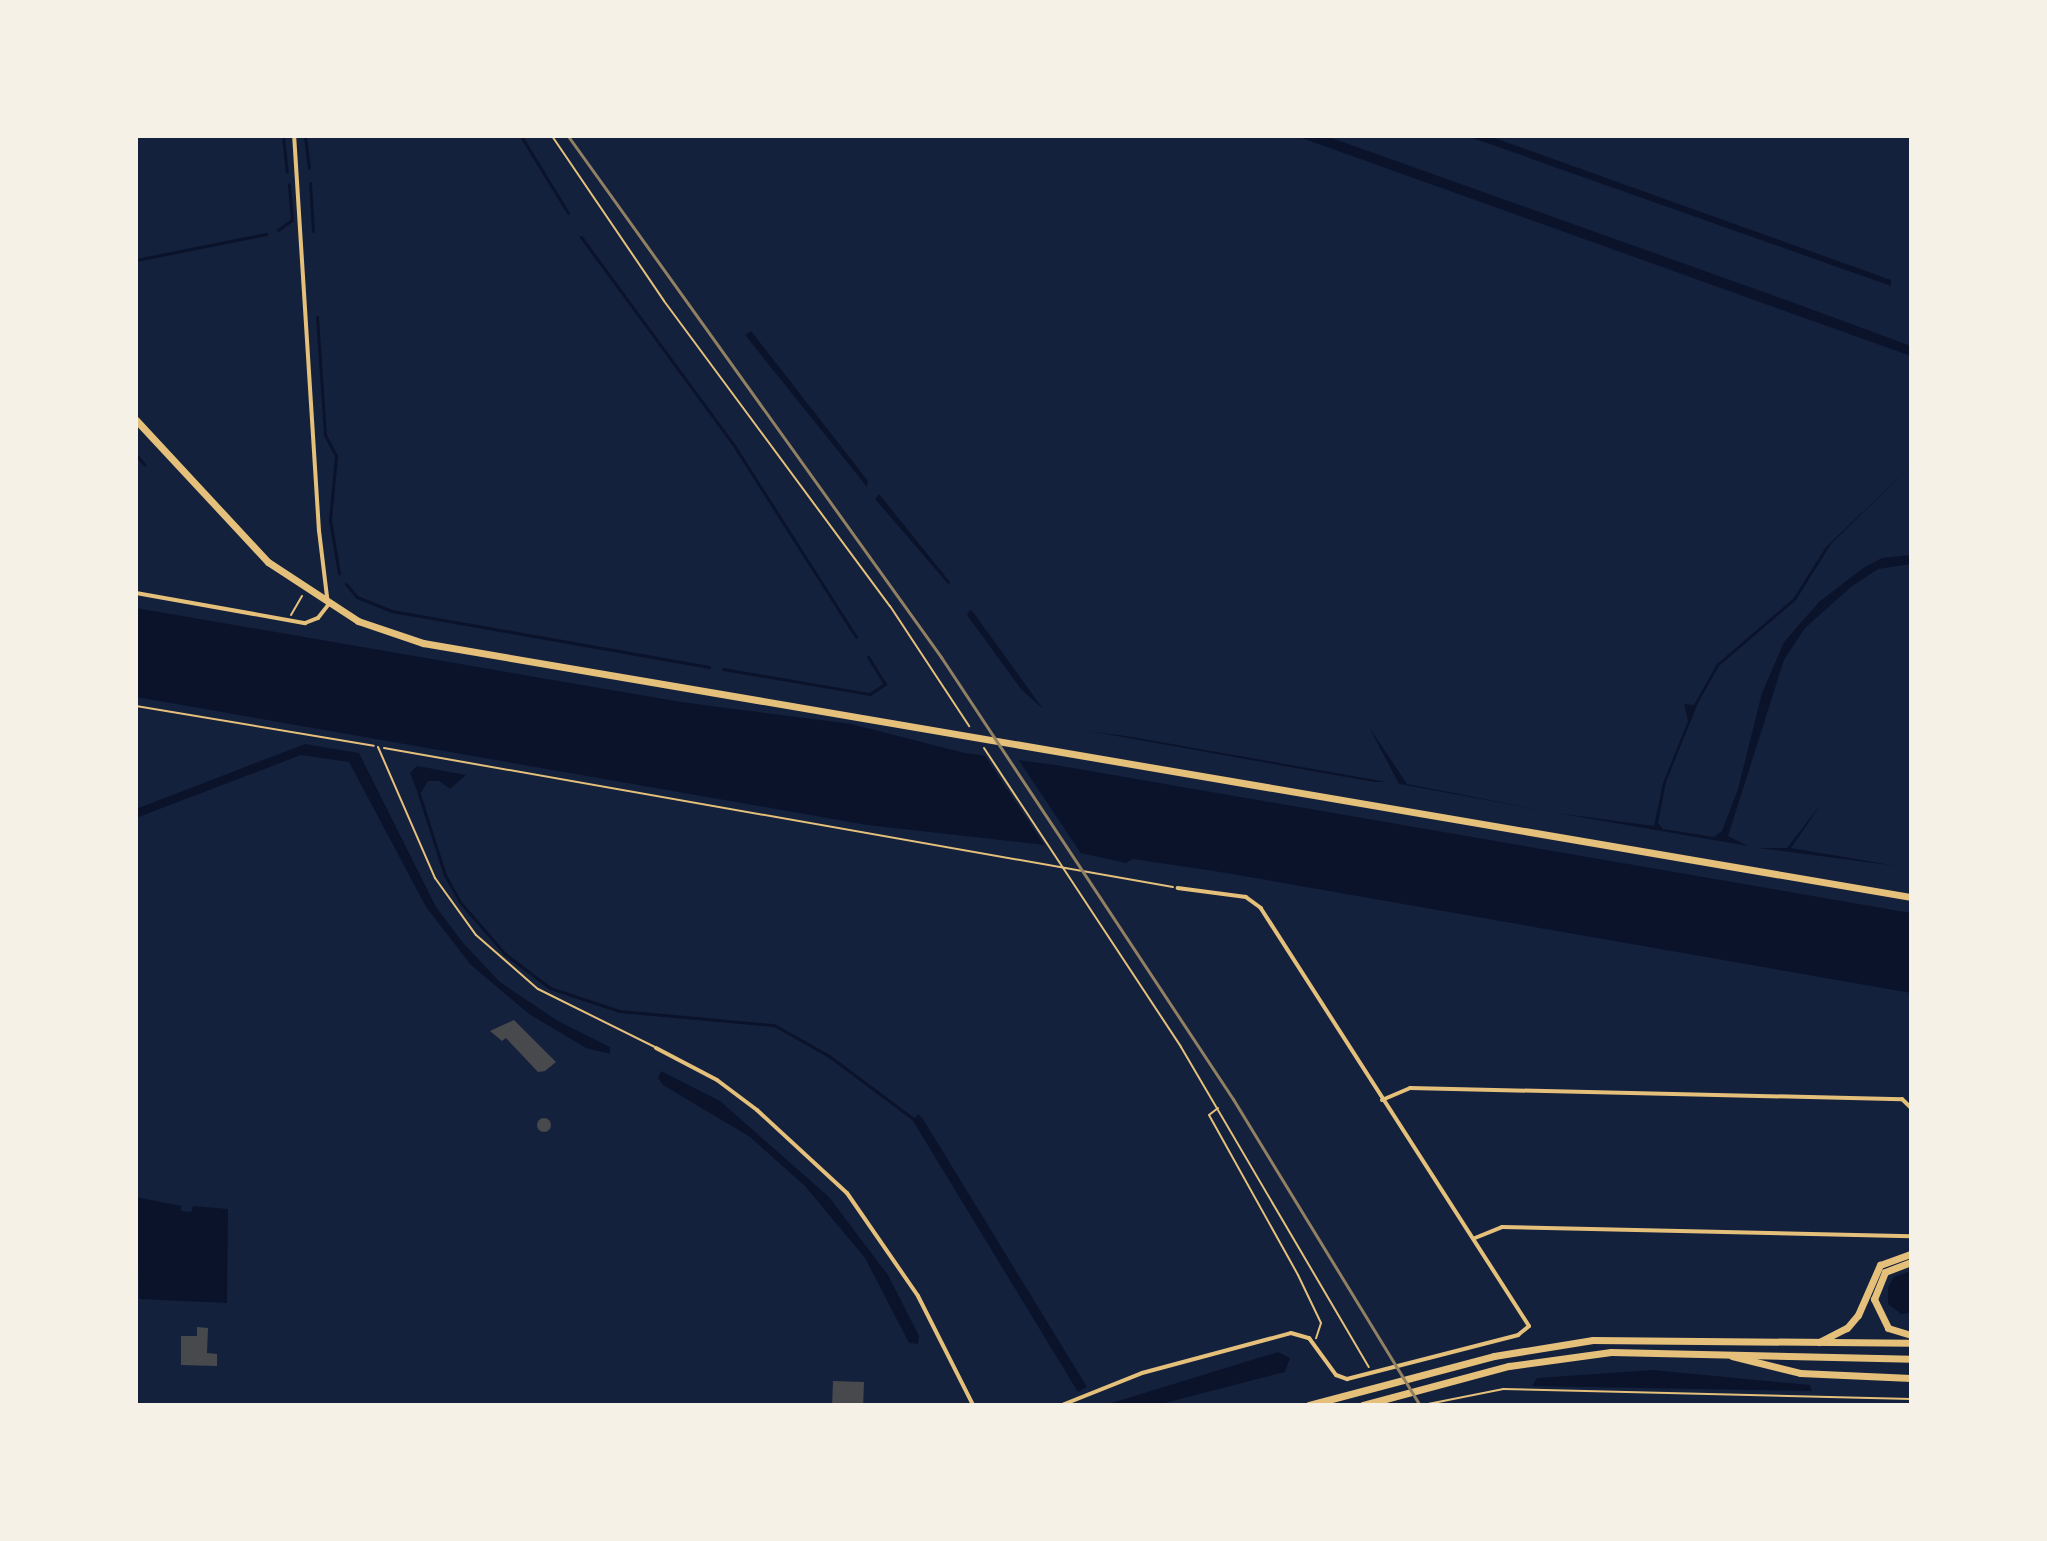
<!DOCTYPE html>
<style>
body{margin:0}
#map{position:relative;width:2047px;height:1541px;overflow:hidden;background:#14213d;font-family:Rubik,sans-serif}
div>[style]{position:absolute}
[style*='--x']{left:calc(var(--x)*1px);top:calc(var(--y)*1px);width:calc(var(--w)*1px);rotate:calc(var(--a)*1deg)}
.water>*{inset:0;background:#0b132b}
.pier>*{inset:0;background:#14213d}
.stream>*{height:3px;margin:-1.5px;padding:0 1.5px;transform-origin:1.5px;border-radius:1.5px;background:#0b132b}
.building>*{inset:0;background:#48494c;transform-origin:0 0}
.round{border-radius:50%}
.path>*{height:2px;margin:-1px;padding:0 1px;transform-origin:1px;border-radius:1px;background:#e5c07b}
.service>*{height:2px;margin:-1px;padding:0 1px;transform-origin:1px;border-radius:1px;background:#e5c07b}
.minor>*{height:4px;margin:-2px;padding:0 2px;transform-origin:2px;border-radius:2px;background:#e5c07b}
.primary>*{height:7px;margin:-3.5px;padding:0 3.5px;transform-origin:3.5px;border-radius:3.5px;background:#e5c07b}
.trunk>*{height:7px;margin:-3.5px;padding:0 3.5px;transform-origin:3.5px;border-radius:3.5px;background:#e5c07b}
.rail>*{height:3px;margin:-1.5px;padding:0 1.5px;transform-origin:1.5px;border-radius:1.5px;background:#918062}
span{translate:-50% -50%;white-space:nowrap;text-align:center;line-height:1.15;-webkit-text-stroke:8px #f6f1e7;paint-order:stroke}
.frame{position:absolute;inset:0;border:138px solid #f6f1e7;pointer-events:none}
</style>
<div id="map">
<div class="water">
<i style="clip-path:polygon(1296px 136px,1326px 136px,1775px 296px,1911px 346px,1911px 356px)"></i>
<i style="clip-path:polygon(1467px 136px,1489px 136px,1891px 280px,1891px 286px)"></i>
<i style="clip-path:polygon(751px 331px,868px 481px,867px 487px,745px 335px)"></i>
<i style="clip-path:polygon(1911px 466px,1831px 544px,1796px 600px,1719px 666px,1698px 703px,1666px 782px,1658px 823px,1663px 829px,1714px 837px,1722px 831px,1738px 789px,1762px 693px,1784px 642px,1819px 602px,1863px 568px,1882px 558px,1911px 555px,1911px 564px,1878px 569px,1851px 587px,1805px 628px,1784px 660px,1728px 836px,1748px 846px,1557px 813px,1654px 826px,1663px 783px,1688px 721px,1684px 704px,1694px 705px,1717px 664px,1793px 599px,1826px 547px)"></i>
<i style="clip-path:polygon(879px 494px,950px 582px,949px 585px,875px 499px)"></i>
<i style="clip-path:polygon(136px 608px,681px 702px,851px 724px,965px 753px,1056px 765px,1911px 913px,1911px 993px,1220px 872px,1133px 859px,1126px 863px,1044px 845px,867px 825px,136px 697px)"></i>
<i style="clip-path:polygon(970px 610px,973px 612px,1043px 709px,1021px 689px,967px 615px)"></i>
<i style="clip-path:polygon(1369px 727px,1407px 784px,1546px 811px,1399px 784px)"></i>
<i style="clip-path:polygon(1089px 731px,1132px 737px,1387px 782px,1374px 782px)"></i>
<i style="clip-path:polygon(305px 744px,359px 753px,436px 907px,464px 944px,500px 982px,558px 1021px,610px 1047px,610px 1054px,586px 1048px,529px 1014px,470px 964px,426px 907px,349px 762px,301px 755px,136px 818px,136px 809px)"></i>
<i style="clip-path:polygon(417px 766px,423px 767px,466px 775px,450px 789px,439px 781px,428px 781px,419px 796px,410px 773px)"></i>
<i style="clip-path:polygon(1821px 804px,1791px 848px,1897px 866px,1758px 848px,1787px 848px)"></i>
<i style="clip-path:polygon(661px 1071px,720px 1101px,829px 1197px,888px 1275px,919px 1336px,918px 1344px,909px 1343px,865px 1258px,805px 1186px,750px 1137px,663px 1085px,658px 1078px)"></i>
<i style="clip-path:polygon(918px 1114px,923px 1119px,1087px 1387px,1078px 1392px,913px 1121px)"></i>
<i style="clip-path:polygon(136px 1197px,181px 1206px,181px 1211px,191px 1212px,193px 1206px,228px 1209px,227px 1303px,139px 1299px)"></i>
<i style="clip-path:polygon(1911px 1271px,1911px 1313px,1901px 1314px,1888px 1304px,1888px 1287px,1894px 1277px)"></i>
<i style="clip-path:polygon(1278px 1352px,1290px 1358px,1285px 1372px,1157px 1405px,1105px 1405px)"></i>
<i style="clip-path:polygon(1653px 1370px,1810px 1385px,1812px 1391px,1532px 1386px,1537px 1378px)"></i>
</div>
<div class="pier">
<i style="clip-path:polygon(983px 753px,1018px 759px,1082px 855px,1047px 849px)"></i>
</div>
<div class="stream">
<i style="--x:283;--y:136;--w:36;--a:84"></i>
<i style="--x:305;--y:136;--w:32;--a:83"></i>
<i style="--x:521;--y:136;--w:90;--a:58.6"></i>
<i style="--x:310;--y:183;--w:48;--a:86.4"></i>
<i style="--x:278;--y:230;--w:17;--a:-36"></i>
<i style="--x:292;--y:220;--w:36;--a:-95"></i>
<i style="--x:581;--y:237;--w:260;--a:53.7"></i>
<i style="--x:735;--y:447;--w:225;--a:57.5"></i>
<i style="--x:136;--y:260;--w:133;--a:-11.3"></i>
<i style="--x:317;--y:317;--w:118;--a:86.1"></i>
<i style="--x:325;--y:435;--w:24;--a:62"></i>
<i style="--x:336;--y:456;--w:64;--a:95.4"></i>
<i style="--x:330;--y:520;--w:54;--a:80.4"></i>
<i style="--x:136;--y:455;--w:13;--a:48"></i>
<i style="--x:346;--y:584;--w:17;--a:50"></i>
<i style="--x:357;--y:597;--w:38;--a:22"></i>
<i style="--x:392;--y:611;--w:322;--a:10"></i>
<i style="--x:723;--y:669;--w:149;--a:9.7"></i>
<i style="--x:870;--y:694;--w:18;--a:-34"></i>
<i style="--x:885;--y:684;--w:32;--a:-122"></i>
<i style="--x:419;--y:794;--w:85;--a:72.2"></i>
<i style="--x:445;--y:875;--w:31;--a:61"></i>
<i style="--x:460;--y:902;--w:69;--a:49.1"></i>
<i style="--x:505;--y:954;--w:56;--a:37.1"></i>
<i style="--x:550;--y:988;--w:73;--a:18.4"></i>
<i style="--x:619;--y:1011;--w:156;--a:5.2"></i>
<i style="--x:774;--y:1025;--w:63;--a:29.4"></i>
<i style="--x:829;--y:1056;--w:107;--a:36.7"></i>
</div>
<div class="building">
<i style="clip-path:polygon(514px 1020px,556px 1062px,545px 1071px,538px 1072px,506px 1038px,502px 1041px,490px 1031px)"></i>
<i class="round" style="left:537px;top:1118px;width:14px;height:14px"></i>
<i style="clip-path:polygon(197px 1327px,208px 1328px,207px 1353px,217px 1354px,217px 1366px,181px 1365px,181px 1336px,197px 1336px)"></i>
<i style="left:833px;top:1381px;width:31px;height:24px;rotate:2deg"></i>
</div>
<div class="path">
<i style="--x:552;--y:136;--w:199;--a:55.8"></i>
<i style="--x:664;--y:301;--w:380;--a:53.5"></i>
<i style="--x:890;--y:606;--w:144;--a:56.6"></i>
<i style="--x:291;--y:615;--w:22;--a:-60"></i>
<i style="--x:136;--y:706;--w:241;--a:9.5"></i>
<i style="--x:384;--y:748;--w:801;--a:9.99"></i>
<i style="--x:984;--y:748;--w:358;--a:56.6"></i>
<i style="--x:1181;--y:1047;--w:371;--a:59.6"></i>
<i style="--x:1218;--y:1108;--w:11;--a:142"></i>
<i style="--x:1209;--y:1115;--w:183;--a:60.9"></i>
<i style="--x:1298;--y:1275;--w:53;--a:64.4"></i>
<i style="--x:1321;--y:1323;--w:16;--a:108"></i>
<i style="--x:1423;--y:1405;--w:82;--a:-11.3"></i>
<i style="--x:1503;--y:1389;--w:408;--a:1.4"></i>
</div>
<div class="service">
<i style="--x:378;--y:747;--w:143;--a:66.5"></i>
<i style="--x:435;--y:878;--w:70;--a:54.3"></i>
<i style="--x:476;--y:935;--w:82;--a:41.1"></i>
<i style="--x:538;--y:989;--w:131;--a:26.4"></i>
</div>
<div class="minor">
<i style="--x:136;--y:593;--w:172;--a:10.1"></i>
<i style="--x:305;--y:623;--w:14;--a:-21"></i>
<i style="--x:318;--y:618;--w:16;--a:-52"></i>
<i style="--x:328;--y:605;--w:75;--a:-96.9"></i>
<i style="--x:319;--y:531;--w:396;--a:-93.6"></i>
<i style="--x:656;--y:1048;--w:69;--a:27.7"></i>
<i style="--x:717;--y:1080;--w:50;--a:36.9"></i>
<i style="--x:757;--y:1110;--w:122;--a:42.7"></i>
<i style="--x:847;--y:1193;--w:125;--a:55.4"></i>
<i style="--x:918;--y:1296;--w:122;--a:63.2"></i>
<i style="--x:1382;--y:1100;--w:30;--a:-23"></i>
<i style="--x:1410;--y:1088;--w:492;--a:1.3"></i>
<i style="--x:1902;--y:1099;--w:13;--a:45"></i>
<i style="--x:1475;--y:1238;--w:29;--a:-22"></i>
<i style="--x:1502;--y:1227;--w:409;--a:1.3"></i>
<i style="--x:1062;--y:1405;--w:86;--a:-21.8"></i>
<i style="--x:1142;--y:1373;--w:154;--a:-15"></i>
<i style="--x:1291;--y:1333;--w:19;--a:16"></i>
<i style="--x:1309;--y:1338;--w:46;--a:53.9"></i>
<i style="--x:1336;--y:1375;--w:12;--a:20"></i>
<i style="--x:1347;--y:1379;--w:177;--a:-14.4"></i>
<i style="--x:1518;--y:1335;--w:14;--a:-39"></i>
<i style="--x:1529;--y:1326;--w:497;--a:-122.7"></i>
<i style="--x:1261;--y:908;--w:19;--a:-144"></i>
<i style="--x:1246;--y:897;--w:69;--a:-172.5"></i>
<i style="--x:1502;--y:1405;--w:67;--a:0"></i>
</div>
<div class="primary">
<i style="--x:136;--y:420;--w:194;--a:47.1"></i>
<i style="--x:268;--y:562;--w:108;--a:33.2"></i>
<i style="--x:358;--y:621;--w:69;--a:18.7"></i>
<i style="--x:423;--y:643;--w:1510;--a:9.69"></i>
</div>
<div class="trunk">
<i style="--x:1911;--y:1262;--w:28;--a:159"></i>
<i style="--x:1885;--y:1272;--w:29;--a:112"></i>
<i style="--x:1874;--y:1299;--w:32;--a:64"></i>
<i style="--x:1888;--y:1328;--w:24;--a:17"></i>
<i style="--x:1819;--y:1342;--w:31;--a:-27"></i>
<i style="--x:1847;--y:1328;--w:17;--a:-50"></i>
<i style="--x:1858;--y:1315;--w:55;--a:-66.3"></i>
<i style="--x:1880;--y:1265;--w:33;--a:-20"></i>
<i style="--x:1732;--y:1356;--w:70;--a:14"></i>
<i style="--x:1800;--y:1373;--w:111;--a:2.6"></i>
<i style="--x:1309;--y:1405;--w:191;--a:-14.8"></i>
<i style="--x:1494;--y:1356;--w:100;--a:-9.2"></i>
<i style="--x:1593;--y:1340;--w:318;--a:0.5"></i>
<i style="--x:1363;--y:1405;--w:151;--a:-15"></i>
<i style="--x:1509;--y:1366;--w:103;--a:-7.8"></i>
<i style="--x:1611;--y:1352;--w:300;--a:1.3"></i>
</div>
<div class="rail">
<i style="--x:568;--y:136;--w:641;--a:54.4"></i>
<i style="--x:941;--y:657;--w:530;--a:56.55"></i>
<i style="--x:1233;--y:1099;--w:359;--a:58.6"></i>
</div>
<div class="frame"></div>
</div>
